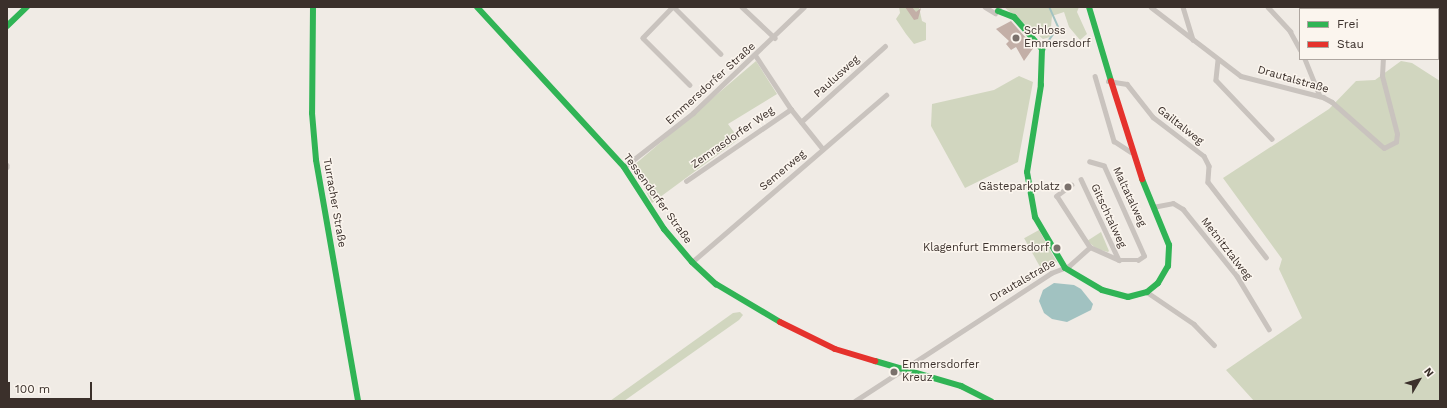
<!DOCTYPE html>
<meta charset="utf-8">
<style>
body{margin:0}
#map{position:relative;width:1447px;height:408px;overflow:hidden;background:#f0ebe5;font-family:"Work Sans",sans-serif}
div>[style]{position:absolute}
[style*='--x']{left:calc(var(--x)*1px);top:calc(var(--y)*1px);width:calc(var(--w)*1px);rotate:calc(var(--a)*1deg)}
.green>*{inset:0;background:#d1d6bf;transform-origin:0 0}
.water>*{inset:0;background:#a1c2c1}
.stream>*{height:1.5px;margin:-0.75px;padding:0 0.75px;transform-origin:0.75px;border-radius:0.75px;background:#a1c2c1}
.building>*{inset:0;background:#c3afa7}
.street>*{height:4.5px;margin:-2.25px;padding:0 2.25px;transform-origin:2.25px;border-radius:2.25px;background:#c9c3be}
.fast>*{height:6px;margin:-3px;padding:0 3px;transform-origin:3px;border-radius:3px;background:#30b455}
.jam>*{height:6px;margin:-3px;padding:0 3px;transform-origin:3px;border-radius:3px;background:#e5322d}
.dots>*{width:11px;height:11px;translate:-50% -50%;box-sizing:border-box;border:2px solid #fbf5ee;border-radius:50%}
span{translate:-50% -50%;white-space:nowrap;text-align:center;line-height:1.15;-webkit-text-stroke:3px #fbf5ee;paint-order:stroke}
.poi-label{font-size:11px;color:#3b302b}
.left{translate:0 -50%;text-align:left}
.right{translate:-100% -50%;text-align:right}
.street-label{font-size:11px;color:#3b302b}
.frame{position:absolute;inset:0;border:8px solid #3b302b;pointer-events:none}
.legend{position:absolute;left:1299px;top:8px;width:140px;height:52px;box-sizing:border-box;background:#fbf5ee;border:1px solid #aea6a0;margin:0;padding:5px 7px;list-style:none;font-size:12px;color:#3b302b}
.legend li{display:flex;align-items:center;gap:8px;height:20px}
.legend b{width:20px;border:1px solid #aea6a0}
.north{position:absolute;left:1399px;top:360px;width:40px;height:40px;-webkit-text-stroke:3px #fbf5ee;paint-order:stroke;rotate:52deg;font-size:11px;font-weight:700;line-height:16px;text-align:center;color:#3b302b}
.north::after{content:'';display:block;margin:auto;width:14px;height:18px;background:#3b302b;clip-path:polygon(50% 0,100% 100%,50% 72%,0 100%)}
.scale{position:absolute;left:8px;top:382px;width:84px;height:18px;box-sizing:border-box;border:2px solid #3b302b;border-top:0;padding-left:5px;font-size:12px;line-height:14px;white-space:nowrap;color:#3b302b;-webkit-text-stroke:3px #fbf5ee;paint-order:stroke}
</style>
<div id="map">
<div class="green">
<i style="clip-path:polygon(899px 7px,919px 7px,922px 21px,926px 23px,926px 40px,914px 44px,906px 34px,896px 19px,900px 13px)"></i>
<i style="clip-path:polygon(1004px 7px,1079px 7px,1077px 12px,1087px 34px,1080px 40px,1069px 27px,1064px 12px,1052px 16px,1050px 37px,1043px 39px)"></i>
<i style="clip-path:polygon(756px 61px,777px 94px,728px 124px,739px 139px,652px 203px,633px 166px)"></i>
<i style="clip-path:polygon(1401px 61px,1412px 63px,1440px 81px,1440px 401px,1254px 401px,1226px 370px,1302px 318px,1279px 269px,1282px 259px,1223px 178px,1329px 109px,1356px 81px,1375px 80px)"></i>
<i style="clip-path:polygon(1019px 76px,1033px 82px,1018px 162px,965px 188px,931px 126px,932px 104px,994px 90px)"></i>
<i style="left:1039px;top:230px;width:37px;height:17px;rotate:61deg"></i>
<i style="clip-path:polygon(1101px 232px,1109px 251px,1108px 252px,1097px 249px,1087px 241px)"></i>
<i style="clip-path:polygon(740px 312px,743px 315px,739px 320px,624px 401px,610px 401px,733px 313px)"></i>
</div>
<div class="water">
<i style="clip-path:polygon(1054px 283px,1074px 285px,1081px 289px,1093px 304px,1091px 310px,1067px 322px,1052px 319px,1044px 313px,1039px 301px,1043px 290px)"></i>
</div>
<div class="stream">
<i style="--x:1047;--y:43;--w:19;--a:-55"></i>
<i style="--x:1058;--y:27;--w:22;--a:-114"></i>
</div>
<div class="building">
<i style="clip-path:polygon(905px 7px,912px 7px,916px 12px,921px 8px,918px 19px,914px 20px)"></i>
<i style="clip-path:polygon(1011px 21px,1034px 47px,1024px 61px,1016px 47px,1011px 50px,1006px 44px,1009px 41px,996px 29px)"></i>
</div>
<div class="street">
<i style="--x:673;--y:7;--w:43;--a:134.1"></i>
<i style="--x:643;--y:38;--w:66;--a:45"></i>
<i style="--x:674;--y:7;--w:66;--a:45"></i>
<i style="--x:742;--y:7;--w:45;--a:43.2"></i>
<i style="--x:985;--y:7;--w:12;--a:31"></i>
<i style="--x:995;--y:13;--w:7;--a:-56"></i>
<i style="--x:1151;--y:7;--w:113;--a:37.5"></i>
<i style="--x:1241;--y:76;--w:85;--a:14.4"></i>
<i style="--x:1323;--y:97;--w:10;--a:29"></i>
<i style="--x:1332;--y:102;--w:69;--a:41.5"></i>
<i style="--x:1384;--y:148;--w:13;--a:-27"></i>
<i style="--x:1396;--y:142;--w:8;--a:-83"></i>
<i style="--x:1397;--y:134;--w:60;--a:-104.5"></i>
<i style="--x:1382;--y:76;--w:17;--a:-87"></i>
<i style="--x:1183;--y:7;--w:34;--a:73"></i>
<i style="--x:1268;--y:7;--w:33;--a:47"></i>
<i style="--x:1290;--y:31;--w:21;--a:61"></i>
<i style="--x:1346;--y:7;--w:2;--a:63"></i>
<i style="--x:1421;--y:9;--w:2;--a:-90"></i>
<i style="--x:756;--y:56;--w:64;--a:56.6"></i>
<i style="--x:791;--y:109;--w:51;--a:51.3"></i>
<i style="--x:1305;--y:59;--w:40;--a:68"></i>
<i style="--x:1218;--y:60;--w:20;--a:96"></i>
<i style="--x:1216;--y:80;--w:81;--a:46.5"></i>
<i style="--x:1095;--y:76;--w:68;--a:73.7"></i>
<i style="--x:1114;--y:141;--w:20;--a:33"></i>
<i style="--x:1108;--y:81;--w:19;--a:9"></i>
<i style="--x:1127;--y:84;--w:42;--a:51.8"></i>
<i style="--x:1153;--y:117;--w:64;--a:37.4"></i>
<i style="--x:1204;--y:156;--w:11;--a:63"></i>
<i style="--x:1209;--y:166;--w:16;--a:94"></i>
<i style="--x:1208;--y:182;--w:95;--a:52.3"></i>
<i style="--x:801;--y:122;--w:113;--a:-42.1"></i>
<i style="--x:7;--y:165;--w:2;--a:90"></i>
<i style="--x:624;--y:167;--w:88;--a:-38"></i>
<i style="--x:693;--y:113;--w:153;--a:-43.7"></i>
<i style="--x:1081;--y:179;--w:89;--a:64.9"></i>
<i style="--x:686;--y:181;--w:127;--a:-34.4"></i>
<i style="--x:1072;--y:185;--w:19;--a:144"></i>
<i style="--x:1057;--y:196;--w:61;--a:57.1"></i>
<i style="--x:1090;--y:247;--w:32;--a:24"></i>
<i style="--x:1119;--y:260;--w:19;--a:0"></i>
<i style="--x:1138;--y:260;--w:7;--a:-34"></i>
<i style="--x:1144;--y:256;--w:98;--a:-114"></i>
<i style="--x:1104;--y:166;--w:15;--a:-164"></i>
<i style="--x:1153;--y:207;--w:20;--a:-11"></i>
<i style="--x:1173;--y:203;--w:12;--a:31"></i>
<i style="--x:1183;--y:209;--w:86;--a:51.1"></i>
<i style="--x:1237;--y:276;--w:62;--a:58.9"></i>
<i style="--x:692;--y:262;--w:256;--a:-40.7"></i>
<i style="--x:1147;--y:292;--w:57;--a:34.2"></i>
<i style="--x:1194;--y:324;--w:29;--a:46"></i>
<i style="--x:855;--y:401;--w:234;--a:-33.1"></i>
<i style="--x:1051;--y:273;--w:19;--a:-21"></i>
<i style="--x:1069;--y:266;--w:28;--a:-42"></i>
</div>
<div class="fast">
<i style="--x:313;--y:7;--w:106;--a:90.5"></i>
<i style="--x:312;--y:113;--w:47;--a:85.1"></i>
<i style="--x:316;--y:160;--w:245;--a:80.1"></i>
<i style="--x:477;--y:7;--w:217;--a:47.4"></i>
<i style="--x:624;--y:167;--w:74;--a:57.2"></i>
<i style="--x:664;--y:229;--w:43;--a:49.7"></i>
<i style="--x:692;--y:262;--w:33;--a:43"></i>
<i style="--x:716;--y:284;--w:74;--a:30.7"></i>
<i style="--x:1089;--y:7;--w:77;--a:73.4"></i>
<i style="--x:998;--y:11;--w:17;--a:21"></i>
<i style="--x:1014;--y:17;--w:43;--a:48.8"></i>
<i style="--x:1042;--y:49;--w:36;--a:92"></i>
<i style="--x:1041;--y:85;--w:88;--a:99.1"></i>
<i style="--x:1027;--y:172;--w:46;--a:79.9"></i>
<i style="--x:1035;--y:217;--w:59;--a:59.5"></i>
<i style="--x:1065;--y:268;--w:43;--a:30.7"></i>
<i style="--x:1102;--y:290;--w:27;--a:15"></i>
<i style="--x:1128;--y:297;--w:20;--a:-15"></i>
<i style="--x:1147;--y:292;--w:14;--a:-39"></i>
<i style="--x:1158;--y:283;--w:20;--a:-60"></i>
<i style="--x:1168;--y:266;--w:21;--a:-87"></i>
<i style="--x:1169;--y:245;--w:71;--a:-112.2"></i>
<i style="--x:7;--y:26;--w:28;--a:-44"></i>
<i style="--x:875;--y:361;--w:90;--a:16.2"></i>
<i style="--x:961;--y:386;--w:34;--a:27"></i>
</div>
<div class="jam">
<i style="--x:1111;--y:81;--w:103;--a:72.4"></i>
<i style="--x:780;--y:322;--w:61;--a:26.1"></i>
<i style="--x:835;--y:349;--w:42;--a:16.7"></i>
</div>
<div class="dots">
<i style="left:1016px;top:38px;background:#7a716c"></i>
<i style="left:1068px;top:187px;background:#7a716c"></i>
<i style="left:1057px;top:248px;background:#7a716c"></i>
<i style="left:894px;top:372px;background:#7a716c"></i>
</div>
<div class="poi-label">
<span class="left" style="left:1024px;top:38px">Schloss<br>Emmersdorf</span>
<span class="right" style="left:1060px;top:187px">Gästeparkplatz</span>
<span class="right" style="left:1049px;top:248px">Klagenfurt Emmersdorf</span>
<span class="left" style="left:902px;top:372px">Emmersdorfer<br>Kreuz</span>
</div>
<div class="street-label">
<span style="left:837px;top:77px;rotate:-42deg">Paulusweg</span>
<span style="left:1293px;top:80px;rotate:16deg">Drautalstraße</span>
<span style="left:711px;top:84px;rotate:-42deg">Emmersdorfer Straße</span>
<span style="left:1180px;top:126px;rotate:38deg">Gailtalweg</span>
<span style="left:733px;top:138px;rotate:-35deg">Zemrasdorfer Weg</span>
<span style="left:783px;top:171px;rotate:-40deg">Semerweg</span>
<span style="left:1129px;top:197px;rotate:65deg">Maltatalweg</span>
<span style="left:657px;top:199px;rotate:54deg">Tessendorfer Straße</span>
<span style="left:334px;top:203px;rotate:80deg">Turracher Straße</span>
<span style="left:1108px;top:216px;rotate:65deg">Gitschtalweg</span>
<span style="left:1226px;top:249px;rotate:52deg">Metnitztalweg</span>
<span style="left:1023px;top:281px;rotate:-30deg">Drautalstraße</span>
</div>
<div class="frame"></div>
<ul class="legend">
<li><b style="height:5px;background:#30b455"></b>Frei</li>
<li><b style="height:5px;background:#e5322d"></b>Stau</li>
</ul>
<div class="north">N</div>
<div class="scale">100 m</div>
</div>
